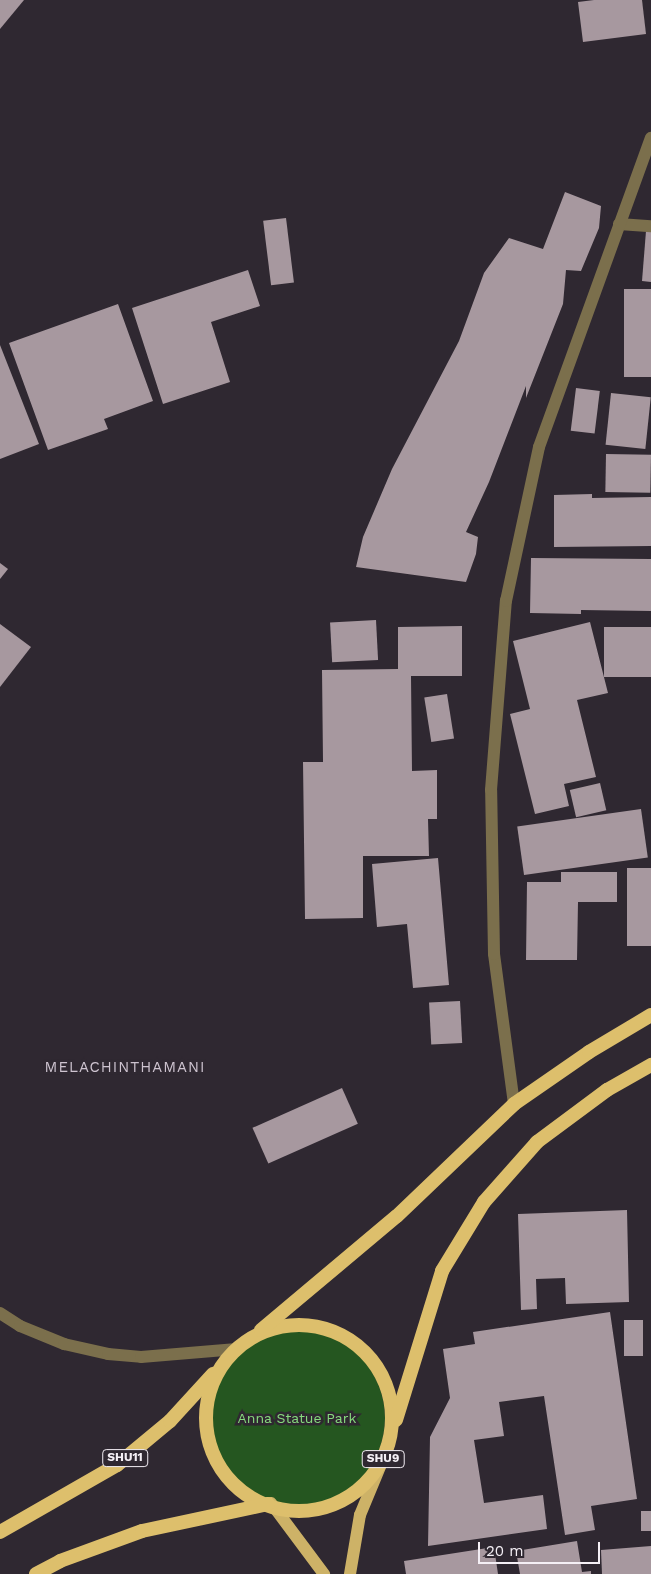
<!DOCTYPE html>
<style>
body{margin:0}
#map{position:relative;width:651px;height:1574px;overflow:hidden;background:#2f2831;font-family:"Work Sans",sans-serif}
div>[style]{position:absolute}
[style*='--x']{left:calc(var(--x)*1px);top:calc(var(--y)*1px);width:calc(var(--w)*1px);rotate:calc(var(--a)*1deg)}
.green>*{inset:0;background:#255620}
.round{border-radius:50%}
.building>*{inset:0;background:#a7989f;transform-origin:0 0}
.minor>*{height:12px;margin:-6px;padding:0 6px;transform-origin:6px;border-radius:6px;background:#7b6f4c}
.tertiary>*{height:12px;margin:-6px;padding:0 6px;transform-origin:6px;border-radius:6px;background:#7b6f4c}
.primary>*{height:12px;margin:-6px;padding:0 6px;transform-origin:6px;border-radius:6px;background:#cdb267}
.trunk>*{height:14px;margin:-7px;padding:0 7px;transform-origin:7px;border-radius:7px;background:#ddbf6c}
.trunk>.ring{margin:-7px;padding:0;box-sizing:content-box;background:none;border:14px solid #ddbf6c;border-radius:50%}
span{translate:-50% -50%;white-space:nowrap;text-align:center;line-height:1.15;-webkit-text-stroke:5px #2f2831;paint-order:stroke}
.shield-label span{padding:1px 4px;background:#2f2831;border:1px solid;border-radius:4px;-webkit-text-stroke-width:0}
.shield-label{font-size:12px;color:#f4eff5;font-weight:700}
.park-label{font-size:14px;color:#87d97e}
.neighbourhood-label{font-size:15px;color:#cec4d0;letter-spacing:1px}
.scale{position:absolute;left:478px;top:1542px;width:122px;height:22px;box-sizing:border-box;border:2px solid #f4eff5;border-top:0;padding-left:6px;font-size:15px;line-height:18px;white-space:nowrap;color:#f4eff5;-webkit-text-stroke:4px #2f2831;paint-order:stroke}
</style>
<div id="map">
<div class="green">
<i class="round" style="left:209px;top:1330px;width:176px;height:176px"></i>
</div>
<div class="building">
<i style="clip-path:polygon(0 0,24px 0,0 29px)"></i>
<i style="clip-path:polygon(594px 0,642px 0,646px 34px,583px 42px,578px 2px)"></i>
<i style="clip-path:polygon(565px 192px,601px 206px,599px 228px,581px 271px,566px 270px,563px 304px,526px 398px,526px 386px,489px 482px,466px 532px,478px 537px,476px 554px,466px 582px,356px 567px,363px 537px,392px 469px,459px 341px,484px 273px,509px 238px,543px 249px)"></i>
<i style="left:286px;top:218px;width:65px;height:23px;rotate:83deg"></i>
<i style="clip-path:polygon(646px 231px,651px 231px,651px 282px,642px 281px)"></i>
<i style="clip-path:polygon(248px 270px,260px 306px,211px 322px,230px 382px,163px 404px,132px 308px)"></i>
<i style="left:624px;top:289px;width:27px;height:88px"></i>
<i style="clip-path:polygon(118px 304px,153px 401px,104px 419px,108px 429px,48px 450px,9px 343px)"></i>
<i style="clip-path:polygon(0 345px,39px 444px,0 459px)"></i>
<i style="left:576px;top:388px;width:24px;height:43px;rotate:7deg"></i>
<i style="left:611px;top:393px;width:40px;height:52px;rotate:6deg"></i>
<i style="left:606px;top:454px;width:45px;height:38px;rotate:1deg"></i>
<i style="clip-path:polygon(592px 494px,592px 498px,651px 497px,651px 546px,554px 547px,554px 495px)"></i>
<i style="clip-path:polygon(531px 558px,651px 559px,651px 611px,581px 610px,581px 614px,530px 613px)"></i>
<i style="clip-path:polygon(0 563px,8px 569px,0 579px)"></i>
<i style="left:376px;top:620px;width:40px;height:46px;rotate:87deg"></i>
<i style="clip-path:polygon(590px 622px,608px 693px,577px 700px,596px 777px,564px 784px,569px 806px,535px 814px,510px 714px,530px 709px,513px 641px)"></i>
<i style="clip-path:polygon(0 624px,31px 647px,0 687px)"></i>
<i style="clip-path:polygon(462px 626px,462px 676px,411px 676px,412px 771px,437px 770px,437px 819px,428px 819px,429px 856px,363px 856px,363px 918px,305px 919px,303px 762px,323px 762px,322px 670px,398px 669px,398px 627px)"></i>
<i style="left:651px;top:627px;width:50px;height:47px;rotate:90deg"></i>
<i style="left:447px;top:694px;width:45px;height:23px;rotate:81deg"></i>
<i style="left:600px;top:783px;width:28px;height:31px;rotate:77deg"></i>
<i style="left:641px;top:809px;width:49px;height:125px;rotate:82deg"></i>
<i style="clip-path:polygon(438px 858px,449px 985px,413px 988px,407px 924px,377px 927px,372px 864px)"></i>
<i style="left:651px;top:868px;width:78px;height:24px;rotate:90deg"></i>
<i style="clip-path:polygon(561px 872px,617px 872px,617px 902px,578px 902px,577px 960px,526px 960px,527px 882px,561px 882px)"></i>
<i style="left:460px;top:1001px;width:42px;height:31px;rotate:87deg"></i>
<i style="left:342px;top:1088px;width:39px;height:98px;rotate:66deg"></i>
<i style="clip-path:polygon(627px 1210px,629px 1302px,566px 1304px,565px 1278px,536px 1279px,537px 1309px,521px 1310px,518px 1214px)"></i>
<i style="clip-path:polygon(610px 1312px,637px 1499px,591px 1506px,595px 1530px,565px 1535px,544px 1396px,499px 1402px,504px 1436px,474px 1440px,484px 1503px,543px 1495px,547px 1529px,428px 1546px,430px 1437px,450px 1398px,443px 1349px,475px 1344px,473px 1332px)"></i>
<i style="left:624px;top:1320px;width:19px;height:36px"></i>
<i style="left:641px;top:1511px;width:10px;height:20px"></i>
<i style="clip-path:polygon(577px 1541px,582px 1572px,591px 1571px,591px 1574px,520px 1574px,516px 1551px)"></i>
<i style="clip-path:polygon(651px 1546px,651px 1574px,602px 1574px,601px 1550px)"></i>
<i style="clip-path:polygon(494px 1547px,498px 1574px,406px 1574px,404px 1561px)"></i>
</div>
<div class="minor">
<i style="--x:619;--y:224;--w:32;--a:4"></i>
<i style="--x:514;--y:1104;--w:151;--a:-97.6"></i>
<i style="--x:494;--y:954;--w:164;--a:-91"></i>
<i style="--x:491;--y:790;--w:190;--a:-85.5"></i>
<i style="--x:506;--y:601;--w:157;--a:-77.9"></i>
<i style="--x:539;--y:447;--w:329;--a:-70.1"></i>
</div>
<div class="tertiary">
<i style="--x:0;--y:1313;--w:24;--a:33"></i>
<i style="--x:20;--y:1326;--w:48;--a:22.2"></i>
<i style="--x:64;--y:1344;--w:45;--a:12.8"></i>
<i style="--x:108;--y:1354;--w:33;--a:5"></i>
<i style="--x:141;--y:1357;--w:96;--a:-4.8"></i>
</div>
<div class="primary">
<i style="--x:271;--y:1503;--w:89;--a:53.3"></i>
<i style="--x:350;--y:1574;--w:60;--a:-80.4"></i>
<i style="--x:360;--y:1515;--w:57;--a:-67.5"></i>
</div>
<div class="trunk">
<i class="ring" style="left:206px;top:1325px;width:172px;height:172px"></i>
<i style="--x:261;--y:1330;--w:177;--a:-40"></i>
<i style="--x:397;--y:1216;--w:162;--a:-43.7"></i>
<i style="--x:514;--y:1104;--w:91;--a:-34.7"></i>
<i style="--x:589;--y:1052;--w:72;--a:-30.8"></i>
<i style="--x:396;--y:1420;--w:156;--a:-72.8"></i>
<i style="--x:442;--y:1271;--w:81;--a:-58.7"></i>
<i style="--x:484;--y:1202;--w:80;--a:-48.5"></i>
<i style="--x:537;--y:1142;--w:87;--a:-36.6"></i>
<i style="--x:607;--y:1090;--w:51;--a:-29.6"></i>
<i style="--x:0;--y:1532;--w:135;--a:-29.8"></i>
<i style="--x:117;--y:1465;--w:69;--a:-39.7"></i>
<i style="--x:170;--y:1421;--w:64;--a:-47.5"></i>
<i style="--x:36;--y:1574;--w:27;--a:-28"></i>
<i style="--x:60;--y:1561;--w:87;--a:-20.1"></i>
<i style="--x:142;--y:1531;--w:129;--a:-12.1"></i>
</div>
<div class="shield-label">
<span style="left:125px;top:1458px">SHU11</span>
<span style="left:383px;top:1459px">SHU9</span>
</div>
<div class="park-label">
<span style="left:297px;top:1418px">Anna Statue Park</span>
</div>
<div class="neighbourhood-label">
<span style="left:125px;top:1068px">MELACHINTHAMANI</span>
</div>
<div class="scale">20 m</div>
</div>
